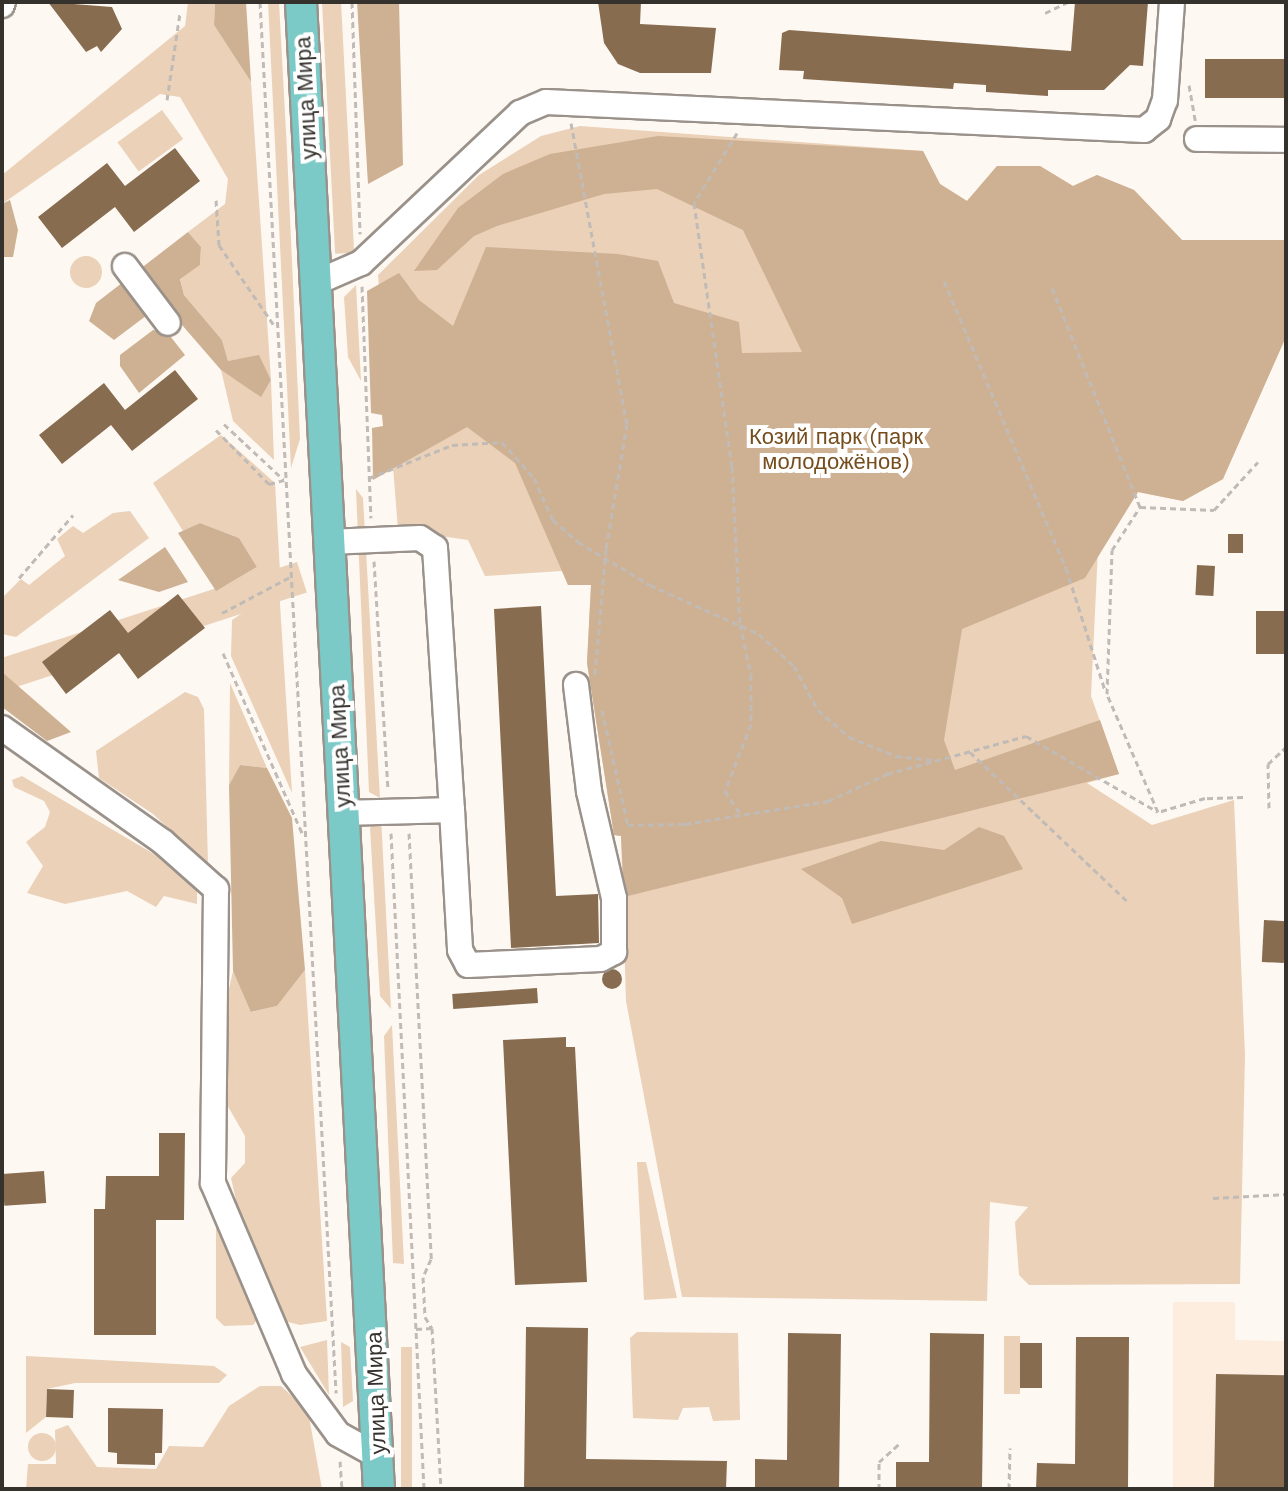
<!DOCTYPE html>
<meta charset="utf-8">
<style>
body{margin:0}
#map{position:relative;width:1288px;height:1491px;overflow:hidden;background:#fef8f3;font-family:"Work Sans",sans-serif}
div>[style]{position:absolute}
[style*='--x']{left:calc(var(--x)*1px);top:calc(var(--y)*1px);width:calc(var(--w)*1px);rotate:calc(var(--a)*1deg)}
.built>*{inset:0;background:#fceddf}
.green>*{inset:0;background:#ead1b8;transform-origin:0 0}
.round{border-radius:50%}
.forest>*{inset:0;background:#ceb092}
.building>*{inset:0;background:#876c50;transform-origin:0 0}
.path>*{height:3px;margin-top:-1.5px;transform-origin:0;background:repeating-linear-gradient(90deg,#c0bbb6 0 6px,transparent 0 10px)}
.roads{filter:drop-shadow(2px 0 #9a928a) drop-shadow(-2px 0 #9a928a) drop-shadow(0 2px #9a928a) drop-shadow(0 -2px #9a928a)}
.minor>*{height:24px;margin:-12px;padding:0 12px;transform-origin:12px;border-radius:12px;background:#fff}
.major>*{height:30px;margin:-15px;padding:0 15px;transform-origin:15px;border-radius:15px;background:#7ccac7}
span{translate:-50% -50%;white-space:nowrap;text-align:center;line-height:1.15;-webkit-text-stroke:8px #fff;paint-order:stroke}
.street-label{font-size:22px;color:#35322e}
.park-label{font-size:22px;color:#764d1d}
.frame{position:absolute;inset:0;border:4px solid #35322e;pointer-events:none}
</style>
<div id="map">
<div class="built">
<i style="clip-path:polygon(1173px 1302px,1235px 1302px,1235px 1340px,1286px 1341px,1286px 1489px,1173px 1489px)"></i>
</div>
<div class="green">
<i style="clip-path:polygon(188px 2px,215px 2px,214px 25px,251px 82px,271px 380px,274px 460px,233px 421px,221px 370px,261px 396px,271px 380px,259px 356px,228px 361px,222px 340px,184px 295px,180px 278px,200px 265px,201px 247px,188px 232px,225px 204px,228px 179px,180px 97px,160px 94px,2px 204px,2px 175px,185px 26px)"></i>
<i style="clip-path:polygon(268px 2px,279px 2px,287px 151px,300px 439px,291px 468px)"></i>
<i style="left:341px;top:2px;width:251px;height:19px;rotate:87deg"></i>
<i style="left:162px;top:110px;width:36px;height:55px;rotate:54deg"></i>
<i style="clip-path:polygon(580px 126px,923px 151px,940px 184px,967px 201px,997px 166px,1040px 166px,1073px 186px,1097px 175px,1134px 190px,1182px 240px,1282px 241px,1223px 479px,1183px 501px,1138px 492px,1098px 549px,1091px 696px,1119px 774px,1087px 783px,1152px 825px,1234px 800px,1245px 1055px,1240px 1284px,1029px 1285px,1019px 1275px,1015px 1222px,1028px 1207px,990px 1202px,987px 1301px,682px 1297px,626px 1001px,621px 836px,614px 835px,587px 663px,591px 585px,568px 585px,562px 571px,485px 576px,468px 540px,398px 530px,378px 275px,479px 175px,541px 136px)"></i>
<i class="round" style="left:70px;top:256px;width:32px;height:32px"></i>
<i style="clip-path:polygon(356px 285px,361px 381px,348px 357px,344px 297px)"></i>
<i style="clip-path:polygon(221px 435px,275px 483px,280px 572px,222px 601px,216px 591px,257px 567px,239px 538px,200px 523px,183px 531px,153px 483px)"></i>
<i style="clip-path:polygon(356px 489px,363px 498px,380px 798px,369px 792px)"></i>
<i style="clip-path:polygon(130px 511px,149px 538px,16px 637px,2px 634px,2px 598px,21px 579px,29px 585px,65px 556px,57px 539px,73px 526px,83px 533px,113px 513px)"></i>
<i style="left:297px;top:562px;width:32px;height:759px;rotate:72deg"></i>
<i style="clip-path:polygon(279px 588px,292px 793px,231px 656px,232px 620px)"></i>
<i style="clip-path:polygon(230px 683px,267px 768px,240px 765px,229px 785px)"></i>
<i style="clip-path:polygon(185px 692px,198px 697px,204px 709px,208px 865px,153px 814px,99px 778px,96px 751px)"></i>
<i style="clip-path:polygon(22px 776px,169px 863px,197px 886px,197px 904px,164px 896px,156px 907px,127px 891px,65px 904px,27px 893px,43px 866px,26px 842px,45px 827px,50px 812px,44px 801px,14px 787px,12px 780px)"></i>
<i style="clip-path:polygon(381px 817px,391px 1009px,380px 996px,370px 828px)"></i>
<i style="clip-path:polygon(305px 970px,327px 1321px,300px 1325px,284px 1321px,244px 1235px,231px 1178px,245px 1163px,245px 1136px,226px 1103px,225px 1006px,233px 971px,252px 1012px,277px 1006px)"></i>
<i style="clip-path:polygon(392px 1025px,404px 1264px,393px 1263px,384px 1036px)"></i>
<i style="clip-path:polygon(637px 1162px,646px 1162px,677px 1298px,644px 1300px)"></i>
<i style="clip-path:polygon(216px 1223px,257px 1320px,253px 1325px,224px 1326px,216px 1318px)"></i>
<i style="clip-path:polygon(637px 1332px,738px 1333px,740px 1420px,713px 1421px,709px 1407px,683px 1408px,678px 1420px,633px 1418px,630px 1338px)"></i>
<i style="left:1004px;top:1336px;width:16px;height:58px"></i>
<i style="clip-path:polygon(327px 1340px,329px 1395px,300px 1347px)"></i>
<i style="clip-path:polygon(341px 1342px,350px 1347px,353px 1401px,343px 1407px)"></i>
<i style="left:401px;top:1347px;width:11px;height:142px"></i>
<i style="clip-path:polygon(26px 1356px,214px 1366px,227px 1375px,219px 1383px,75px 1383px,47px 1389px,46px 1417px,26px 1433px)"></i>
<i style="clip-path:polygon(260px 1386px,281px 1386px,308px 1411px,322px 1489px,26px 1489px,28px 1464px,56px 1464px,55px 1430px,68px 1425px,97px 1467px,156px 1469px,169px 1446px,203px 1447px,229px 1406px)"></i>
<i class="round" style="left:28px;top:1433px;width:28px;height:28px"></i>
</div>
<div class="forest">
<i style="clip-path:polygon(215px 2px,246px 2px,251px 82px,214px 25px)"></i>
<i style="clip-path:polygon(357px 2px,399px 2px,403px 165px,368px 184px)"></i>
<i style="clip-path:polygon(658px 136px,923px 151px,940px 184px,967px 201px,997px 166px,1040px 166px,1073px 186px,1097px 175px,1134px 190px,1182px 240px,1286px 240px,1286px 337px,1223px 479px,1183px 501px,1138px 492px,1085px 578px,962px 629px,944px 740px,955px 770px,1100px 720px,1119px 774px,624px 897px,621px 836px,614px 835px,587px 663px,591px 585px,568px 585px,515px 463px,467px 427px,373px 480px,372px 428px,383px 426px,382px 415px,371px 413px,367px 291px,399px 273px,419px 300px,453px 326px,486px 247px,618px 254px,658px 261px,674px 303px,739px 322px,742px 353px,802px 352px,743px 230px,657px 189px,604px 194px,497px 226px,474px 236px,437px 270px,414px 271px,458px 208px,503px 174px,550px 154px)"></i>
<i style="clip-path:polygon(10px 200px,18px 230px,13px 257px,2px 257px,2px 204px)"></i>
<i style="clip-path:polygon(188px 232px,201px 247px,200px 265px,180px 279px,184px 295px,222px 340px,228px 361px,259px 355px,271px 380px,261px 397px,221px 370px,163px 303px,114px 340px,89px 321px,96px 303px)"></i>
<i style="clip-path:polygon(153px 330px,167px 332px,185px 355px,139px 393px,120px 366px,120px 355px)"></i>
<i style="clip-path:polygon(200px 523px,239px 538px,257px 567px,216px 591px,178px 533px)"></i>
<i style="clip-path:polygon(165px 547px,188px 582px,159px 592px,118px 580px)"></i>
<i style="clip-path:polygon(2px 672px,71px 732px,47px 741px,2px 707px)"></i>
<i style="clip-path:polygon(240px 765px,267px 768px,292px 818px,305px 970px,277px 1006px,251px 1012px,233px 971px,229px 785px)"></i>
<i style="clip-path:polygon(979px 827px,1004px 836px,1023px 869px,852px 924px,842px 898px,801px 869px,881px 841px,944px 850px)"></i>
</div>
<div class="building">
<i style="clip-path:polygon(48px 2px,112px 7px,122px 29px,101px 52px,97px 46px,86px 52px)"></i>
<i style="clip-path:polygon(598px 2px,641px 2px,640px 24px,716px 28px,711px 73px,640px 73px,618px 64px,604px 43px)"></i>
<i style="clip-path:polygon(1075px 2px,1148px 2px,1143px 66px,1130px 65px,1104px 90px,1048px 90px,1048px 96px,986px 92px,986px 85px,954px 83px,953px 89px,803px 79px,804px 71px,779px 70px,782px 33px,789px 30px,1071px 51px)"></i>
<i style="left:1286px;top:59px;width:39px;height:81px;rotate:90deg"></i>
<i style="clip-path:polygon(175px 148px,200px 181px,134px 232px,115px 207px,62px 248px,38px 217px,107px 163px,125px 186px)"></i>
<i style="clip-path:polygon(175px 370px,198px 399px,132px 451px,111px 425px,62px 464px,39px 435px,104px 383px,125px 410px)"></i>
<i style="left:1228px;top:534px;width:15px;height:19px"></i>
<i style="left:1197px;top:565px;width:18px;height:30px;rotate:3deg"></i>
<i style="clip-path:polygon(178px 594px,205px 628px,138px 679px,119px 653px,66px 694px,42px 662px,110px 610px,128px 633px)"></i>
<i style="clip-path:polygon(541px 606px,556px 896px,598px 894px,599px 943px,511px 948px,494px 609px)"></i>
<i style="left:1256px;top:611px;width:30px;height:43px"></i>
<i style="left:1264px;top:920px;width:22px;height:42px;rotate:3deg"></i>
<i class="round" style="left:602px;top:969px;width:20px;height:20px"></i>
<i style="left:537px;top:988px;width:15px;height:85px;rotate:86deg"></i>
<i style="clip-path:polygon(566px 1037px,566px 1047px,575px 1047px,587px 1282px,515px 1285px,503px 1040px)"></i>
<i style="clip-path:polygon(159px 1133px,185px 1133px,184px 1220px,156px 1220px,156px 1335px,94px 1335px,94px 1209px,105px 1209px,106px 1176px,159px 1176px)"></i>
<i style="left:44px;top:1171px;width:32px;height:42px;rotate:86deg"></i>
<i style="clip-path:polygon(526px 1327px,588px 1328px,586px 1459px,727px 1461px,726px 1489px,524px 1489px)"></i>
<i style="clip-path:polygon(788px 1333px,841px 1334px,839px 1489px,755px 1489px,755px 1459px,787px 1460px)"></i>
<i style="clip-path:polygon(930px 1333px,984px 1334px,982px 1489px,896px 1489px,896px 1462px,929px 1462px)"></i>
<i style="clip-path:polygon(1076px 1337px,1129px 1337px,1128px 1489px,1036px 1489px,1037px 1463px,1075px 1464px)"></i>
<i style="left:1020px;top:1343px;width:22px;height:45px"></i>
<i style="left:1216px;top:1374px;width:70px;height:115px;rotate:1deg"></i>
<i style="left:47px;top:1389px;width:27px;height:28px;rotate:2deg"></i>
<i style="clip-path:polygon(108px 1408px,163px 1409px,162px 1453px,155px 1453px,155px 1465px,117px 1464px,117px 1453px,108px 1452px)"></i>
</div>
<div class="path">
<i style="--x:260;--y:2;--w:1393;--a:86.87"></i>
<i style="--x:352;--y:2;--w:232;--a:88"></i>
<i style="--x:1045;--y:13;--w:25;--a:-26"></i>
<i style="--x:1189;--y:85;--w:36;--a:80"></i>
<i style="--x:167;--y:100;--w:88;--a:-81.5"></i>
<i style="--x:571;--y:123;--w:306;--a:79.5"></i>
<i style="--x:627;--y:424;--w:127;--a:99.5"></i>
<i style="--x:606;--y:549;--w:126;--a:95"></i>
<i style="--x:737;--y:133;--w:82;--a:121.6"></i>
<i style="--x:694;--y:203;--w:267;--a:81.8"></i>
<i style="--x:732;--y:467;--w:157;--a:87.1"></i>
<i style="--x:740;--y:624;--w:52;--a:77.8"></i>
<i style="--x:751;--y:675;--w:49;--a:90"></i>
<i style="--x:751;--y:724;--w:72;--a:111.2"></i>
<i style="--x:725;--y:791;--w:29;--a:56"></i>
<i style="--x:216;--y:200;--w:45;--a:86.2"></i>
<i style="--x:219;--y:245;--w:96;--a:55.6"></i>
<i style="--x:944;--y:281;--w:312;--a:67"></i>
<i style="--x:1066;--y:568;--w:128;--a:72.3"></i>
<i style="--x:362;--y:286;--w:232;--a:87.8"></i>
<i style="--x:1052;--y:288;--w:236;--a:68.1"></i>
<i style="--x:224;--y:424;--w:81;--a:43"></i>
<i style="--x:216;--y:430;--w:76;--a:45.5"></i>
<i style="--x:269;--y:484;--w:16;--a:-15"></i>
<i style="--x:369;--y:478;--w:89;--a:-21.7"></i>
<i style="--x:452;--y:445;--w:50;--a:-3.4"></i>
<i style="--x:502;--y:442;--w:48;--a:48.4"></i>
<i style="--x:534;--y:478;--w:46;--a:65.7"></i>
<i style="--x:553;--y:520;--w:33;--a:41"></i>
<i style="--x:578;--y:542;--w:84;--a:30.8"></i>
<i style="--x:650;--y:585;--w:120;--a:24.2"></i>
<i style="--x:759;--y:634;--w:47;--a:42.4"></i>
<i style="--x:794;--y:666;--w:50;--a:61.4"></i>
<i style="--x:818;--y:710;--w:41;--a:41.1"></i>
<i style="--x:849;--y:737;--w:51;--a:22"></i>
<i style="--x:896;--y:756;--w:36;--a:6"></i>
<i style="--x:374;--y:561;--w:228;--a:86.5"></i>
<i style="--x:19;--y:578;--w:83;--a:-49.4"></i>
<i style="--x:222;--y:613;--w:77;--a:-27.9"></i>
<i style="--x:223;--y:653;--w:199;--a:66.3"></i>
<i style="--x:602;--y:710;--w:118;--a:77.3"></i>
<i style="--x:628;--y:825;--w:57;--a:-1"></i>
<i style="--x:685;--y:824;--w:145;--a:-9.1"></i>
<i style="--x:828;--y:801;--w:65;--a:-24.6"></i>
<i style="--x:887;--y:774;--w:144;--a:-15.3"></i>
<i style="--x:1026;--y:736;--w:152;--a:29.9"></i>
<i style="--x:970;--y:752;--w:219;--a:43.5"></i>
<i style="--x:1243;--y:797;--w:38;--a:178"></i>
<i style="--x:1205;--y:798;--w:49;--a:163.4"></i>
<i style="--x:1158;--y:812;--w:129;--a:-113.4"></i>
<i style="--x:1107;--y:694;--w:144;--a:-88"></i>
<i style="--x:1112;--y:550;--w:51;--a:-56.9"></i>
<i style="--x:1140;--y:507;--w:74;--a:2.3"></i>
<i style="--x:1214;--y:510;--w:65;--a:-47.5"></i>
<i style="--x:1269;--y:808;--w:44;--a:-91.3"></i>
<i style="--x:1268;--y:764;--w:25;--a:-43"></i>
<i style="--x:391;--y:833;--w:657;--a:87.12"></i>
<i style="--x:409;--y:833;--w:427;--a:87"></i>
<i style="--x:431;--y:1259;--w:20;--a:114"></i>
<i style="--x:423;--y:1277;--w:40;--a:87.1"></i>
<i style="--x:425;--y:1317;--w:13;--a:58"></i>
<i style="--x:432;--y:1328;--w:161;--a:86.8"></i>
<i style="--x:1213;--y:1198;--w:73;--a:-3.1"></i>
<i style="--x:416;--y:1329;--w:16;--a:-4"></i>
<i style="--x:340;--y:1461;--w:28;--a:86"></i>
<i style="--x:879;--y:1489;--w:27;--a:-90"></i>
<i style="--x:879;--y:1462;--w:27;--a:-42"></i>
<i style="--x:1009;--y:1489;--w:41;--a:-88.6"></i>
</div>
<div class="roads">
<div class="minor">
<i style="--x:2;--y:5;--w:3;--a:-72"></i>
<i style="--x:1197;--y:139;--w:89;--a:0.6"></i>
<i style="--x:125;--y:266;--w:71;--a:53"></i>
<i style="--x:315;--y:283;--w:50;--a:-23.5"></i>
<i style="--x:361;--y:263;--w:219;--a:-43.3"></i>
<i style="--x:520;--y:113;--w:28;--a:-23"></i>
<i style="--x:546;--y:102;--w:599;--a:2.68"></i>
<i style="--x:1144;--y:130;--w:18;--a:-38"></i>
<i style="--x:1158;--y:119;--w:20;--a:-70"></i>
<i style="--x:1165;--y:100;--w:98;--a:-85.9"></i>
<i style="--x:329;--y:542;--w:91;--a:-2.5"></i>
<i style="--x:420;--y:538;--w:18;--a:34"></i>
<i style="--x:435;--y:548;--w:263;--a:86.3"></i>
<i style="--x:452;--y:810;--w:108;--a:178.4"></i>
<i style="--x:2;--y:728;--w:197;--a:35.3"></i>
<i style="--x:163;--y:842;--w:71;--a:41.6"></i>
<i style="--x:216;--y:889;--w:294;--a:90.6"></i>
<i style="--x:213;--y:1183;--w:207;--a:67"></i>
<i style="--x:294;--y:1374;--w:74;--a:53.7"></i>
<i style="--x:338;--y:1434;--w:46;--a:28.8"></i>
<i style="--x:452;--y:810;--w:140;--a:86.7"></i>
<i style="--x:460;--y:950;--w:17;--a:62"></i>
<i style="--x:468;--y:965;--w:133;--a:-2.6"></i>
<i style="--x:601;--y:959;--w:15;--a:-28"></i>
<i style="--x:614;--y:952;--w:54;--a:-90"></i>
<i style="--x:614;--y:898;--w:110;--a:-103.2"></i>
<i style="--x:589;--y:791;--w:107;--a:-97"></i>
</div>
<div class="major">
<i style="--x:301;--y:2;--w:1489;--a:87"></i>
</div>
</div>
<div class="street-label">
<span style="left:306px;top:98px;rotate:-93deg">улица Мира</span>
<span style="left:340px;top:746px;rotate:-93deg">улица Мира</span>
<span style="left:376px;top:1393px;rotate:-92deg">улица Мира</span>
</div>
<div class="park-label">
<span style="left:836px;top:449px">Козий парк (парк<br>молодожёнов)</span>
</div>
<div class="frame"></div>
</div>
